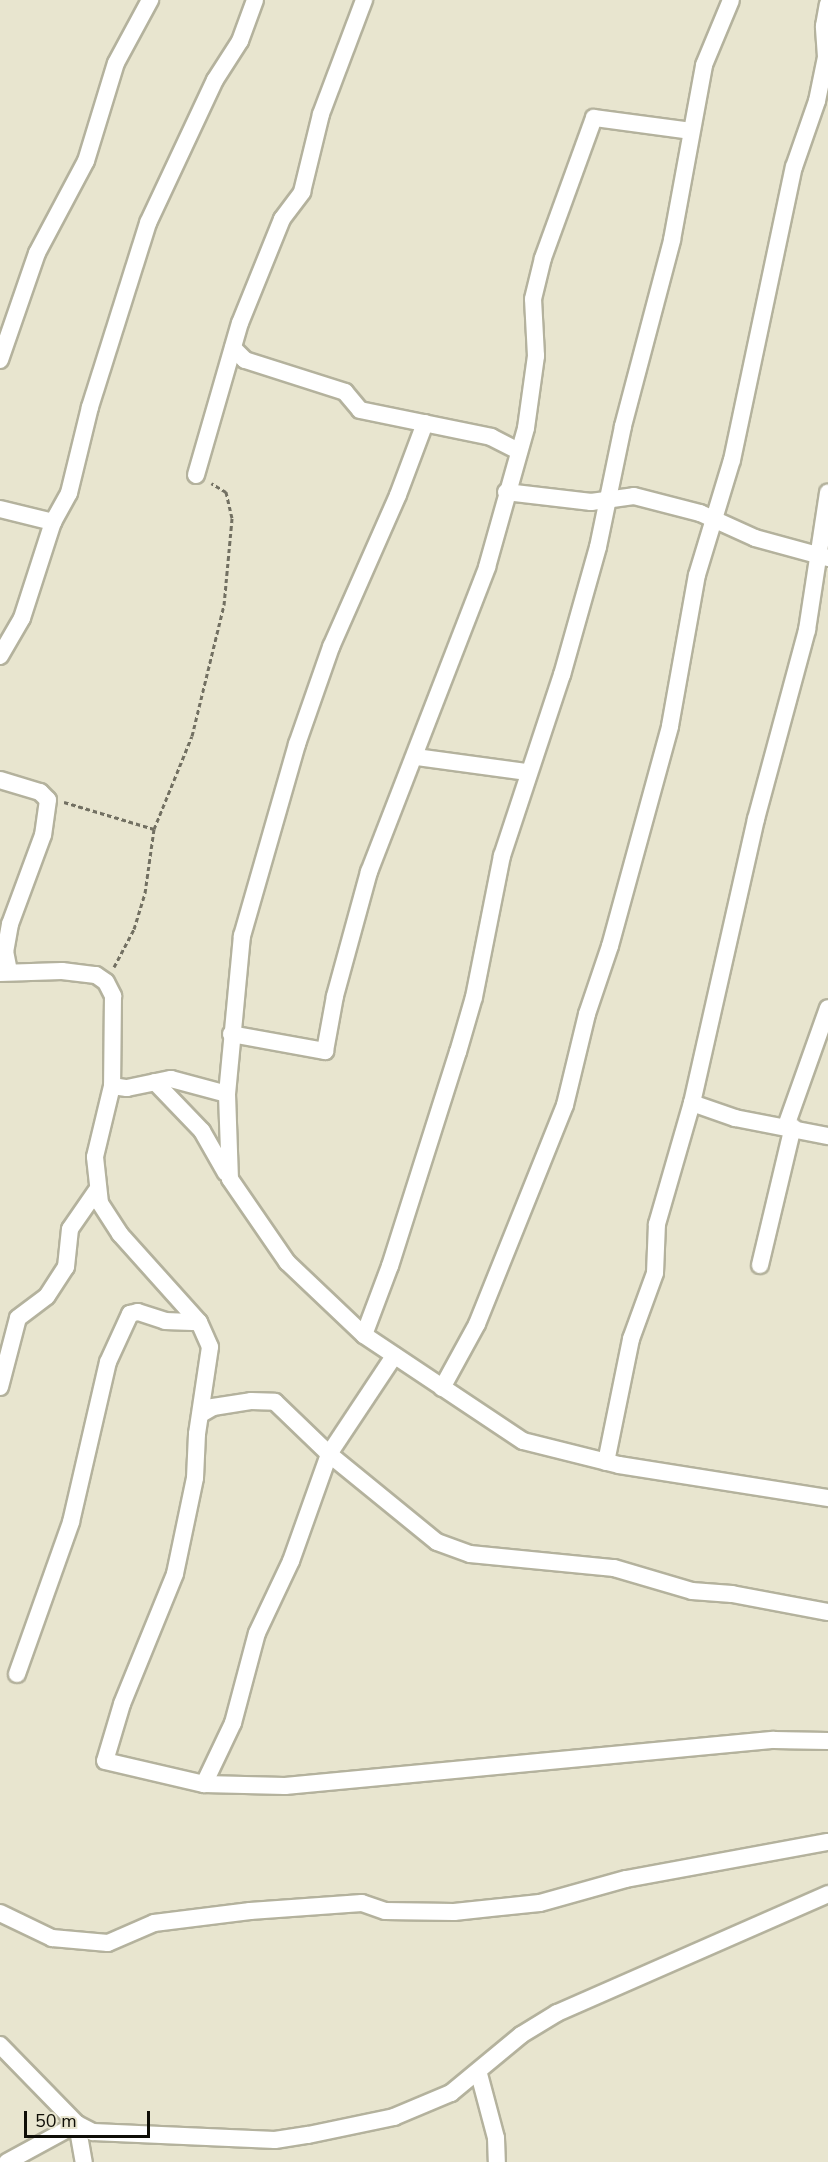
<!DOCTYPE html>
<style>
body{margin:0}
#map{position:relative;width:828px;height:2162px;overflow:hidden;background:#e8e5cf;font-family:"Nunito Sans",sans-serif}
div>[style]{position:absolute}
[style*='--x']{left:calc(var(--x)*1px);top:calc(var(--y)*1px);width:calc(var(--w)*1px);rotate:calc(var(--a)*1deg)}
.path>*{height:3px;margin-top:-1.5px;transform-origin:0;background:repeating-linear-gradient(90deg,#727062 0 4.5px,transparent 0 7.5px)}
.roads{filter:drop-shadow(2px 0 #b4b29d) drop-shadow(-2px 0 #b4b29d) drop-shadow(0 2px #b4b29d) drop-shadow(0 -2px #b4b29d)}
.minor>*{height:16px;margin:-8px;padding:0 8px;transform-origin:8px;border-radius:8px;background:#fff}
span{translate:-50% -50%;white-space:nowrap;text-align:center;line-height:1.15;-webkit-text-stroke:6px #e8e5cf;paint-order:stroke}
.scale{position:absolute;left:24px;top:2111px;width:126px;height:27px;box-sizing:border-box;border:3px solid #0e0d06;border-top:0;padding-left:8px;font-size:18px;line-height:21px;white-space:nowrap;color:#0e0d06;-webkit-text-stroke:4px #e8e5cf;paint-order:stroke}
</style>
<div id="map">
<div class="path">
<i style="--x:64;--y:802;--w:94;--a:16.7"></i>
<i style="--x:114;--y:967;--w:43;--a:-62.2"></i>
<i style="--x:134;--y:929;--w:38;--a:-73"></i>
<i style="--x:145;--y:893;--w:65;--a:-82"></i>
<i style="--x:154;--y:829;--w:100;--a:-67.8"></i>
<i style="--x:192;--y:736;--w:135;--a:-76.3"></i>
<i style="--x:224;--y:605;--w:87;--a:-84.7"></i>
<i style="--x:232;--y:518;--w:27;--a:-103"></i>
<i style="--x:226;--y:492;--w:17;--a:-149"></i>
</div>
<div class="roads">
<div class="minor">
<i style="--x:233;--y:348;--w:17;--a:45"></i>
<i style="--x:245;--y:360;--w:105;--a:17.7"></i>
<i style="--x:345;--y:392;--w:23;--a:50"></i>
<i style="--x:360;--y:410;--w:134;--a:11.6"></i>
<i style="--x:491;--y:437;--w:31;--a:27"></i>
<i style="--x:0;--y:360;--w:113;--a:-70.9"></i>
<i style="--x:37;--y:253;--w:104;--a:-62"></i>
<i style="--x:86;--y:161;--w:102;--a:-73"></i>
<i style="--x:116;--y:63;--w:72;--a:-61.6"></i>
<i style="--x:196;--y:475;--w:158;--a:-73.9"></i>
<i style="--x:240;--y:323;--w:112;--a:-68"></i>
<i style="--x:282;--y:219;--w:34;--a:-53"></i>
<i style="--x:302;--y:192;--w:80;--a:-76.3"></i>
<i style="--x:321;--y:114;--w:122;--a:-69.3"></i>
<i style="--x:506;--y:492;--w:86;--a:6.7"></i>
<i style="--x:591;--y:502;--w:43;--a:-7.9"></i>
<i style="--x:634;--y:496;--w:68;--a:14.4"></i>
<i style="--x:700;--y:513;--w:60;--a:24.4"></i>
<i style="--x:755;--y:538;--w:76;--a:15.3"></i>
<i style="--x:0;--y:509;--w:55;--a:13.8"></i>
<i style="--x:0;--y:656;--w:44;--a:-59.9"></i>
<i style="--x:22;--y:618;--w:101;--a:-72.1"></i>
<i style="--x:53;--y:522;--w:33;--a:-61"></i>
<i style="--x:69;--y:493;--w:89;--a:-76.3"></i>
<i style="--x:90;--y:407;--w:193;--a:-72.5"></i>
<i style="--x:148;--y:223;--w:158;--a:-64.9"></i>
<i style="--x:215;--y:80;--w:46;--a:-57.3"></i>
<i style="--x:240;--y:41;--w:44;--a:-69.9"></i>
<i style="--x:416;--y:757;--w:112;--a:7.7"></i>
<i style="--x:0;--y:780;--w:42;--a:16.7"></i>
<i style="--x:40;--y:792;--w:11;--a:45"></i>
<i style="--x:48;--y:800;--w:35;--a:98"></i>
<i style="--x:43;--y:835;--w:95;--a:110.3"></i>
<i style="--x:10;--y:924;--w:27;--a:100"></i>
<i style="--x:5;--y:951;--w:20;--a:79"></i>
<i style="--x:0;--y:973;--w:62;--a:-1.8"></i>
<i style="--x:62;--y:971;--w:34;--a:7"></i>
<i style="--x:96;--y:975;--w:12;--a:35"></i>
<i style="--x:106;--y:982;--w:16;--a:63"></i>
<i style="--x:113;--y:996;--w:90;--a:90.6"></i>
<i style="--x:112;--y:1086;--w:73;--a:103.5"></i>
<i style="--x:95;--y:1157;--w:46;--a:83.8"></i>
<i style="--x:100;--y:1203;--w:37;--a:57"></i>
<i style="--x:120;--y:1234;--w:118;--a:48.1"></i>
<i style="--x:199;--y:1322;--w:27;--a:66"></i>
<i style="--x:210;--y:1347;--w:88;--a:98.5"></i>
<i style="--x:197;--y:1434;--w:44;--a:92.6"></i>
<i style="--x:195;--y:1478;--w:98;--a:101.8"></i>
<i style="--x:175;--y:1574;--w:140;--a:112.2"></i>
<i style="--x:122;--y:1704;--w:59;--a:106.6"></i>
<i style="--x:105;--y:1761;--w:102;--a:13.1"></i>
<i style="--x:204;--y:1784;--w:81;--a:1.4"></i>
<i style="--x:285;--y:1786;--w:491;--a:-5.4"></i>
<i style="--x:774;--y:1740;--w:54;--a:1.1"></i>
<i style="--x:231;--y:1034;--w:96;--a:10.3"></i>
<i style="--x:325;--y:1051;--w:56;--a:-79.7"></i>
<i style="--x:335;--y:996;--w:129;--a:-74.7"></i>
<i style="--x:369;--y:872;--w:327;--a:-68.8"></i>
<i style="--x:487;--y:567;--w:144;--a:-74.3"></i>
<i style="--x:526;--y:428;--w:73;--a:-82.1"></i>
<i style="--x:536;--y:356;--w:57;--a:-93"></i>
<i style="--x:533;--y:299;--w:42;--a:-76.3"></i>
<i style="--x:543;--y:258;--w:149;--a:-70"></i>
<i style="--x:594;--y:118;--w:98;--a:7.6"></i>
<i style="--x:155;--y:1082;--w:68;--a:46.2"></i>
<i style="--x:202;--y:1131;--w:48;--a:60.3"></i>
<i style="--x:112;--y:1086;--w:15;--a:8"></i>
<i style="--x:127;--y:1088;--w:45;--a:-11.6"></i>
<i style="--x:171;--y:1079;--w:58;--a:15"></i>
<i style="--x:227;--y:1094;--w:85;--a:88"></i>
<i style="--x:230;--y:1179;--w:101;--a:55.5"></i>
<i style="--x:287;--y:1262;--w:106;--a:43.5"></i>
<i style="--x:364;--y:1335;--w:191;--a:33.7"></i>
<i style="--x:523;--y:1441;--w:99;--a:14"></i>
<i style="--x:619;--y:1465;--w:212;--a:9"></i>
<i style="--x:227;--y:1094;--w:159;--a:-84.6"></i>
<i style="--x:242;--y:936;--w:200;--a:-74"></i>
<i style="--x:297;--y:744;--w:103;--a:-70.7"></i>
<i style="--x:331;--y:647;--w:166;--a:-66.2"></i>
<i style="--x:398;--y:495;--w:77;--a:-69.4"></i>
<i style="--x:692;--y:1103;--w:46;--a:19.2"></i>
<i style="--x:735;--y:1118;--w:95;--a:11"></i>
<i style="--x:786;--y:1126;--w:125;--a:-70.4"></i>
<i style="--x:760;--y:1265;--w:142;--a:-76.6"></i>
<i style="--x:364;--y:1335;--w:74;--a:-69.4"></i>
<i style="--x:390;--y:1266;--w:225;--a:-72.4"></i>
<i style="--x:458;--y:1052;--w:57;--a:-73.8"></i>
<i style="--x:474;--y:997;--w:144;--a:-78.8"></i>
<i style="--x:502;--y:856;--w:191;--a:-71.7"></i>
<i style="--x:562;--y:675;--w:133;--a:-74.3"></i>
<i style="--x:598;--y:547;--w:124;--a:-78.3"></i>
<i style="--x:623;--y:426;--w:192;--a:-75.2"></i>
<i style="--x:672;--y:240;--w:178;--a:-79.6"></i>
<i style="--x:704;--y:65;--w:70;--a:-67.4"></i>
<i style="--x:0;--y:1387;--w:71;--a:-75.4"></i>
<i style="--x:18;--y:1318;--w:36;--a:-37"></i>
<i style="--x:47;--y:1296;--w:35;--a:-57"></i>
<i style="--x:66;--y:1267;--w:38;--a:-84"></i>
<i style="--x:70;--y:1229;--w:47;--a:-55.3"></i>
<i style="--x:442;--y:1388;--w:73;--a:-61.3"></i>
<i style="--x:477;--y:1324;--w:236;--a:-68.1"></i>
<i style="--x:565;--y:1105;--w:94;--a:-76.4"></i>
<i style="--x:587;--y:1014;--w:72;--a:-71.3"></i>
<i style="--x:610;--y:946;--w:228;--a:-74.7"></i>
<i style="--x:670;--y:726;--w:153;--a:-79.9"></i>
<i style="--x:697;--y:575;--w:120;--a:-73.1"></i>
<i style="--x:732;--y:460;--w:299;--a:-78.1"></i>
<i style="--x:794;--y:167;--w:70;--a:-70.8"></i>
<i style="--x:817;--y:101;--w:45;--a:-78.4"></i>
<i style="--x:826;--y:57;--w:31;--a:-94"></i>
<i style="--x:824;--y:26;--w:22;--a:-80"></i>
<i style="--x:201;--y:1414;--w:14;--a:-30"></i>
<i style="--x:213;--y:1407;--w:38;--a:-9"></i>
<i style="--x:251;--y:1401;--w:24;--a:2"></i>
<i style="--x:275;--y:1402;--w:75;--a:43.9"></i>
<i style="--x:329;--y:1454;--w:139;--a:39.2"></i>
<i style="--x:437;--y:1542;--w:35;--a:20"></i>
<i style="--x:470;--y:1554;--w:145;--a:5.6"></i>
<i style="--x:614;--y:1568;--w:81;--a:16.4"></i>
<i style="--x:692;--y:1591;--w:40;--a:4.3"></i>
<i style="--x:732;--y:1594;--w:98;--a:10.6"></i>
<i style="--x:606;--y:1462;--w:126;--a:-78.5"></i>
<i style="--x:631;--y:1339;--w:70;--a:-70"></i>
<i style="--x:655;--y:1273;--w:49;--a:-87.7"></i>
<i style="--x:657;--y:1224;--w:126;--a:-73.9"></i>
<i style="--x:692;--y:1103;--w:291;--a:-77.3"></i>
<i style="--x:756;--y:819;--w:196;--a:-74.9"></i>
<i style="--x:807;--y:630;--w:139;--a:-81.3"></i>
<i style="--x:17;--y:1674;--w:161;--a:-70.4"></i>
<i style="--x:71;--y:1522;--w:164;--a:-77"></i>
<i style="--x:108;--y:1362;--w:53;--a:-65.4"></i>
<i style="--x:130;--y:1314;--w:8;--a:-14"></i>
<i style="--x:138;--y:1312;--w:28;--a:18"></i>
<i style="--x:165;--y:1321;--w:34;--a:2"></i>
<i style="--x:204;--y:1784;--w:68;--a:-64.6"></i>
<i style="--x:233;--y:1723;--w:93;--a:-75.1"></i>
<i style="--x:257;--y:1633;--w:80;--a:-64.7"></i>
<i style="--x:291;--y:1561;--w:114;--a:-70.4"></i>
<i style="--x:329;--y:1454;--w:118;--a:-56.4"></i>
<i style="--x:0;--y:1913;--w:58;--a:25.7"></i>
<i style="--x:52;--y:1938;--w:56;--a:5.1"></i>
<i style="--x:108;--y:1943;--w:50;--a:-23.5"></i>
<i style="--x:154;--y:1923;--w:97;--a:-7.1"></i>
<i style="--x:250;--y:1911;--w:112;--a:-4.1"></i>
<i style="--x:362;--y:1903;--w:24;--a:19"></i>
<i style="--x:385;--y:1911;--w:69;--a:0.8"></i>
<i style="--x:454;--y:1912;--w:86;--a:-6"></i>
<i style="--x:540;--y:1903;--w:89;--a:-15.6"></i>
<i style="--x:626;--y:1879;--w:205;--a:-10.4"></i>
<i style="--x:0;--y:2045;--w:110;--a:45.7"></i>
<i style="--x:77;--y:2124;--w:18;--a:27"></i>
<i style="--x:93;--y:2132;--w:182;--a:2.5"></i>
<i style="--x:275;--y:2140;--w:33;--a:-9"></i>
<i style="--x:308;--y:2135;--w:88;--a:-11.8"></i>
<i style="--x:394;--y:2117;--w:62;--a:-22.8"></i>
<i style="--x:451;--y:2093;--w:91;--a:-39.6"></i>
<i style="--x:521;--y:2035;--w:42;--a:-31.4"></i>
<i style="--x:557;--y:2013;--w:296;--a:-23.7"></i>
<i style="--x:479;--y:2074;--w:66;--a:75.1"></i>
<i style="--x:496;--y:2138;--w:24;--a:88"></i>
<i style="--x:7;--y:2162;--w:80;--a:-28.5"></i>
<i style="--x:77;--y:2124;--w:39;--a:80"></i>
</div>
</div>
<div class="scale">50 m</div>
</div>
